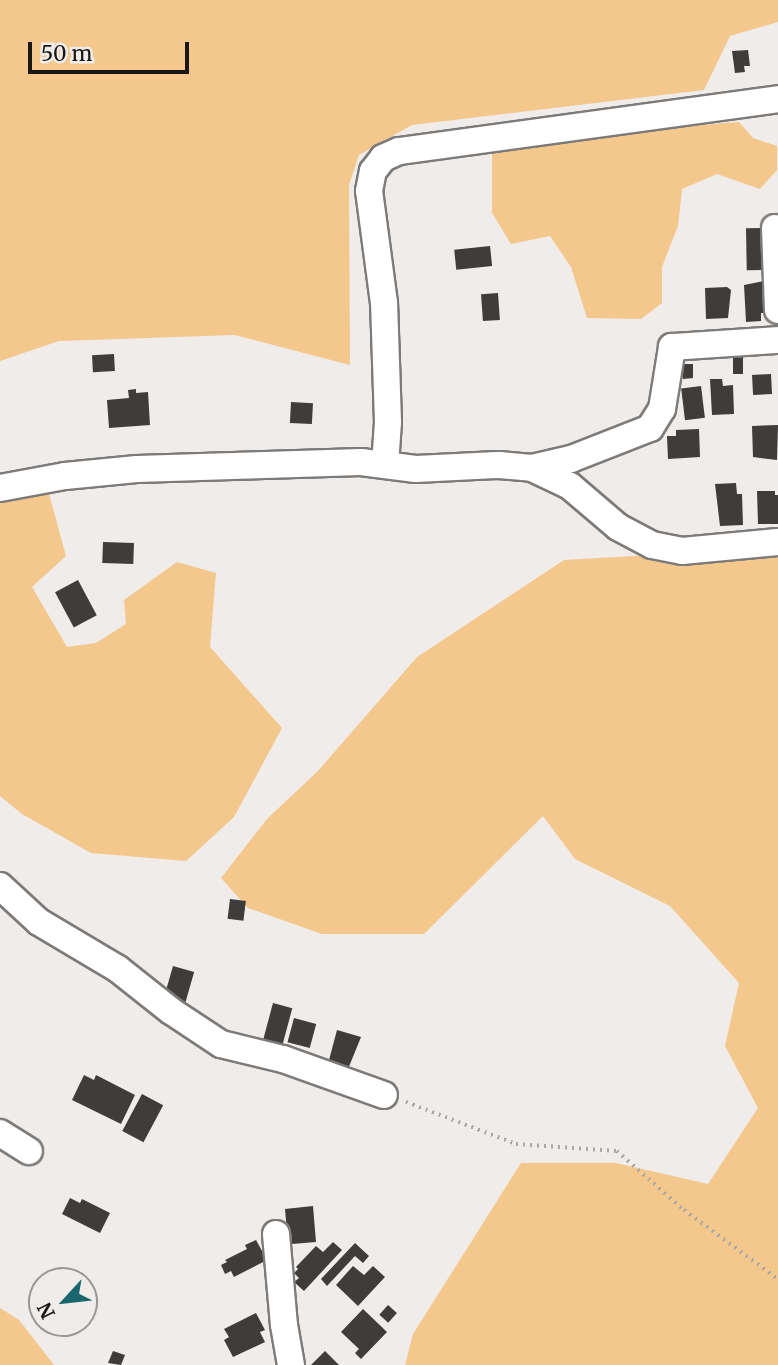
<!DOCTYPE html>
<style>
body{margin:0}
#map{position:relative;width:778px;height:1365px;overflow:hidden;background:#efecea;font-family:Merriweather,serif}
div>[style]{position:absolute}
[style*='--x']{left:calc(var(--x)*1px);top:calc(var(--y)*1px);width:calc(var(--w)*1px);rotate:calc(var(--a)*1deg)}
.green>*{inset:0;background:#f4c78d}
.building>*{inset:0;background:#3e3d3b;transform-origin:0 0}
.path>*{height:3.5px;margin-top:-1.75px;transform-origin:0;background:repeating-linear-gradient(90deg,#aaa8a6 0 2px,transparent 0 7px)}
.roads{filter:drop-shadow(2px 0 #7d7b79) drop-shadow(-2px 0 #7d7b79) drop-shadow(0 2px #7d7b79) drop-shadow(0 -2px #7d7b79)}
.minor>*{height:26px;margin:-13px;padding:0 13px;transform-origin:13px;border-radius:13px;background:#fff}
span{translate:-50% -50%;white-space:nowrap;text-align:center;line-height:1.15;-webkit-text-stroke:7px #efecea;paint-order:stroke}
.north{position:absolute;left:28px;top:1267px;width:70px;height:70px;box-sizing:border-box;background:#efecea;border:2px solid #999795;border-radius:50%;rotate:243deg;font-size:19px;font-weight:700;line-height:28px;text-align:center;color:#181716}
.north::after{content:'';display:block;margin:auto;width:24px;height:32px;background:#19666d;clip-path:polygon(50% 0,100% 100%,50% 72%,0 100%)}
.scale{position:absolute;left:28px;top:42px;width:161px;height:32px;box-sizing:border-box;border:4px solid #181716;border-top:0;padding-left:9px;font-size:21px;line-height:24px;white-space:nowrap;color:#181716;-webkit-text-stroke:5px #efecea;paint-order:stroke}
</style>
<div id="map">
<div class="green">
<i style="clip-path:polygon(0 0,778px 0,778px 22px,730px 36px,704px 90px,412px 125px,359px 155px,349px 185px,350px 365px,235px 335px,59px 341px,0 361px)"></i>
<i style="clip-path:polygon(739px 122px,753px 138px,777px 146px,777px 170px,760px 189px,717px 174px,682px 189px,678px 226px,662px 267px,662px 303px,641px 319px,587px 318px,571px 267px,550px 236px,511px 244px,492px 213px,492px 151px,602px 133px)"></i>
<i style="clip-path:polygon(49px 494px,66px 556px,32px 587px,67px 647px,96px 643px,126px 624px,124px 600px,177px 562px,216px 573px,210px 647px,282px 728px,234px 817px,186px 861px,91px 853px,22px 814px,0 796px,0 503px)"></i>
<i style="clip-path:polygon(778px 548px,778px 1365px,405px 1365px,413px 1334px,521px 1163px,616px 1163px,708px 1184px,758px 1108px,725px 1046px,739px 983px,670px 906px,575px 859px,543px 816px,424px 934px,322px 934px,248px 908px,221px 878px,267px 819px,318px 771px,417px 657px,564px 560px)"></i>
<i style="clip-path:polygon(0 1308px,19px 1320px,54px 1365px,0 1365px)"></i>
</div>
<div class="building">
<i style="clip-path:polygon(748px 50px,750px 66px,744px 66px,745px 72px,735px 73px,732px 51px)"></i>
<i style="left:766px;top:228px;width:42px;height:20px;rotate:89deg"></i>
<i style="left:490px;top:246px;width:20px;height:36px;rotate:84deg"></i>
<i style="clip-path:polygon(764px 281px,765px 313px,761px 313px,761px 321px,746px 322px,744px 285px)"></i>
<i style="clip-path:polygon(727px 287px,731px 290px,728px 318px,706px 319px,705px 288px)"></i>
<i style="left:498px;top:293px;width:27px;height:17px;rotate:86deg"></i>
<i style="left:114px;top:354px;width:17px;height:22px;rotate:87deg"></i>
<i style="left:733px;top:356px;width:10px;height:18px"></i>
<i style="clip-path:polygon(682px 364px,693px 364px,693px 378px,683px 379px)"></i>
<i style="left:771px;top:374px;width:20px;height:19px;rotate:87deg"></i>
<i style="clip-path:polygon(710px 379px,722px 379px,723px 386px,733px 385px,734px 414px,712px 415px)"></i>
<i style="left:701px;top:386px;width:32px;height:20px;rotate:83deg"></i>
<i style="clip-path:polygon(136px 389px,136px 393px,148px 392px,150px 425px,109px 428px,107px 400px,129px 398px,128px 390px)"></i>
<i style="left:291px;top:402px;width:22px;height:21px;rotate:3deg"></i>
<i style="clip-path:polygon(778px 425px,777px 460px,753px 457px,752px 426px)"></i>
<i style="clip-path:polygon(699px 429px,700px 457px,668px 459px,667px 436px,676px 436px,676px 430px)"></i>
<i style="clip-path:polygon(736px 483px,737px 494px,742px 494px,743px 525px,720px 526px,715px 484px)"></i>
<i style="clip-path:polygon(757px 491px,775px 491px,775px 495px,778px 495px,778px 524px,758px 524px)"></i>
<i style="left:103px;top:542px;width:31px;height:21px;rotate:2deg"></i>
<i style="left:78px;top:580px;width:40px;height:26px;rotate:62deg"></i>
<i style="left:230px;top:899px;width:16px;height:20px;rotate:7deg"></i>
<i style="left:173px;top:966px;width:22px;height:33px;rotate:16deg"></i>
<i style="left:273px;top:1003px;width:20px;height:40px;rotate:15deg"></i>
<i style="left:294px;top:1018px;width:23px;height:25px;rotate:15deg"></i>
<i style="clip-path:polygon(337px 1030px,361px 1037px,348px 1069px,328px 1064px)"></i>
<i style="clip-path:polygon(84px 1075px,94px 1080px,96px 1075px,135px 1095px,121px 1124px,72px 1100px)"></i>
<i style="left:142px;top:1094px;width:24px;height:42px;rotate:28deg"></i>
<i style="clip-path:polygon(70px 1198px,80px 1203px,82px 1199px,110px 1213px,100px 1233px,62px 1214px)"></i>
<i style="clip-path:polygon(313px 1206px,316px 1242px,292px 1244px,291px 1231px,287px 1232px,285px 1209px)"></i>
<i style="clip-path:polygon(256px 1240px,267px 1260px,234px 1277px,231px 1271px,225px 1274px,221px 1265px,227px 1262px,225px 1260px,247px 1249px,245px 1245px)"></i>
<i style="clip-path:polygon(333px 1242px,342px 1250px,304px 1291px,294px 1282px,299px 1278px,294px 1273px,298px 1269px,296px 1267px,316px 1246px,323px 1252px)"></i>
<i style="clip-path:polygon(355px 1243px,369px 1256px,363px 1263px,355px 1256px,327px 1286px,321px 1279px)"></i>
<i style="clip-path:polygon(353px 1266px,364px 1275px,373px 1266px,385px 1277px,358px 1306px,336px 1285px)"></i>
<i style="left:388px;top:1305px;width:12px;height:13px;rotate:42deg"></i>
<i style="clip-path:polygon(363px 1309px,387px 1332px,361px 1359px,355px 1353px,359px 1349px,341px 1332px)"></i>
<i style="clip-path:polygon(256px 1313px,265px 1330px,260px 1332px,265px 1342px,233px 1357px,224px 1340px,229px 1337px,224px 1329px)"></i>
<i style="clip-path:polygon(113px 1351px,125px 1355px,121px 1365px,108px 1363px)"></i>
<i style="clip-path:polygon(325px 1351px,339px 1365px,311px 1365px)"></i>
</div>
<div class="path">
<i style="--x:406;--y:1102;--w:118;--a:20.9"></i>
<i style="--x:516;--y:1144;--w:101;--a:4"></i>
<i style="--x:617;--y:1151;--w:89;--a:41.4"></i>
<i style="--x:684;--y:1210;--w:117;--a:36.3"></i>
</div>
<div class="roads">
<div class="minor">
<i style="--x:775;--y:228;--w:82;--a:87.9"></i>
<i style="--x:385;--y:465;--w:43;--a:-86"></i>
<i style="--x:388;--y:422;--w:119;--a:-91.9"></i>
<i style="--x:384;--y:303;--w:113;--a:-97.6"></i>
<i style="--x:369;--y:191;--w:20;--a:-79"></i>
<i style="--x:373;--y:171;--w:16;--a:-52"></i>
<i style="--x:383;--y:158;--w:17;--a:-24"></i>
<i style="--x:399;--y:151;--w:383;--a:-7.8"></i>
<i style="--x:532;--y:468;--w:42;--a:25.3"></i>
<i style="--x:570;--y:486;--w:63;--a:40.5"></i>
<i style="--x:618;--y:527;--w:38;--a:28"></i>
<i style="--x:652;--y:545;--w:31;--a:11"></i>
<i style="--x:682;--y:551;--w:96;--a:-5.4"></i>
<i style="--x:0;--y:488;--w:66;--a:-10.5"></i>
<i style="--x:65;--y:476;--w:72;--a:-5.6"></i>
<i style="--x:137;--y:469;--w:224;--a:-1.8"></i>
<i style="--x:361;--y:462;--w:55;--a:7.3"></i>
<i style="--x:416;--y:469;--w:83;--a:-2.8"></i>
<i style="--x:499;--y:465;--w:33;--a:5"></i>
<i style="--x:532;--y:468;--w:40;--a:-13"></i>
<i style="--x:571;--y:459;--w:85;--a:-21.4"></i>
<i style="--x:650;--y:428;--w:22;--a:-58"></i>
<i style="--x:662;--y:409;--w:63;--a:-80.8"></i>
<i style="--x:672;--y:347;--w:106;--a:-3.8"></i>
<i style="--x:0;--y:886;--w:53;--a:42.7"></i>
<i style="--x:39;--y:922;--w:92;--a:30.7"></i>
<i style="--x:118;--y:969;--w:68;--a:38.4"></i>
<i style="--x:171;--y:1011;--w:60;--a:33.4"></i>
<i style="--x:221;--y:1044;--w:64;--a:13.6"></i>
<i style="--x:283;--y:1059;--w:107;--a:19.6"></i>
<i style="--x:0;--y:1133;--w:34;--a:32"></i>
<i style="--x:276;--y:1234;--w:91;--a:85"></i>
<i style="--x:284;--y:1325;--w:41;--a:80.1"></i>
</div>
</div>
<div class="north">N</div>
<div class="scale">50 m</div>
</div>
